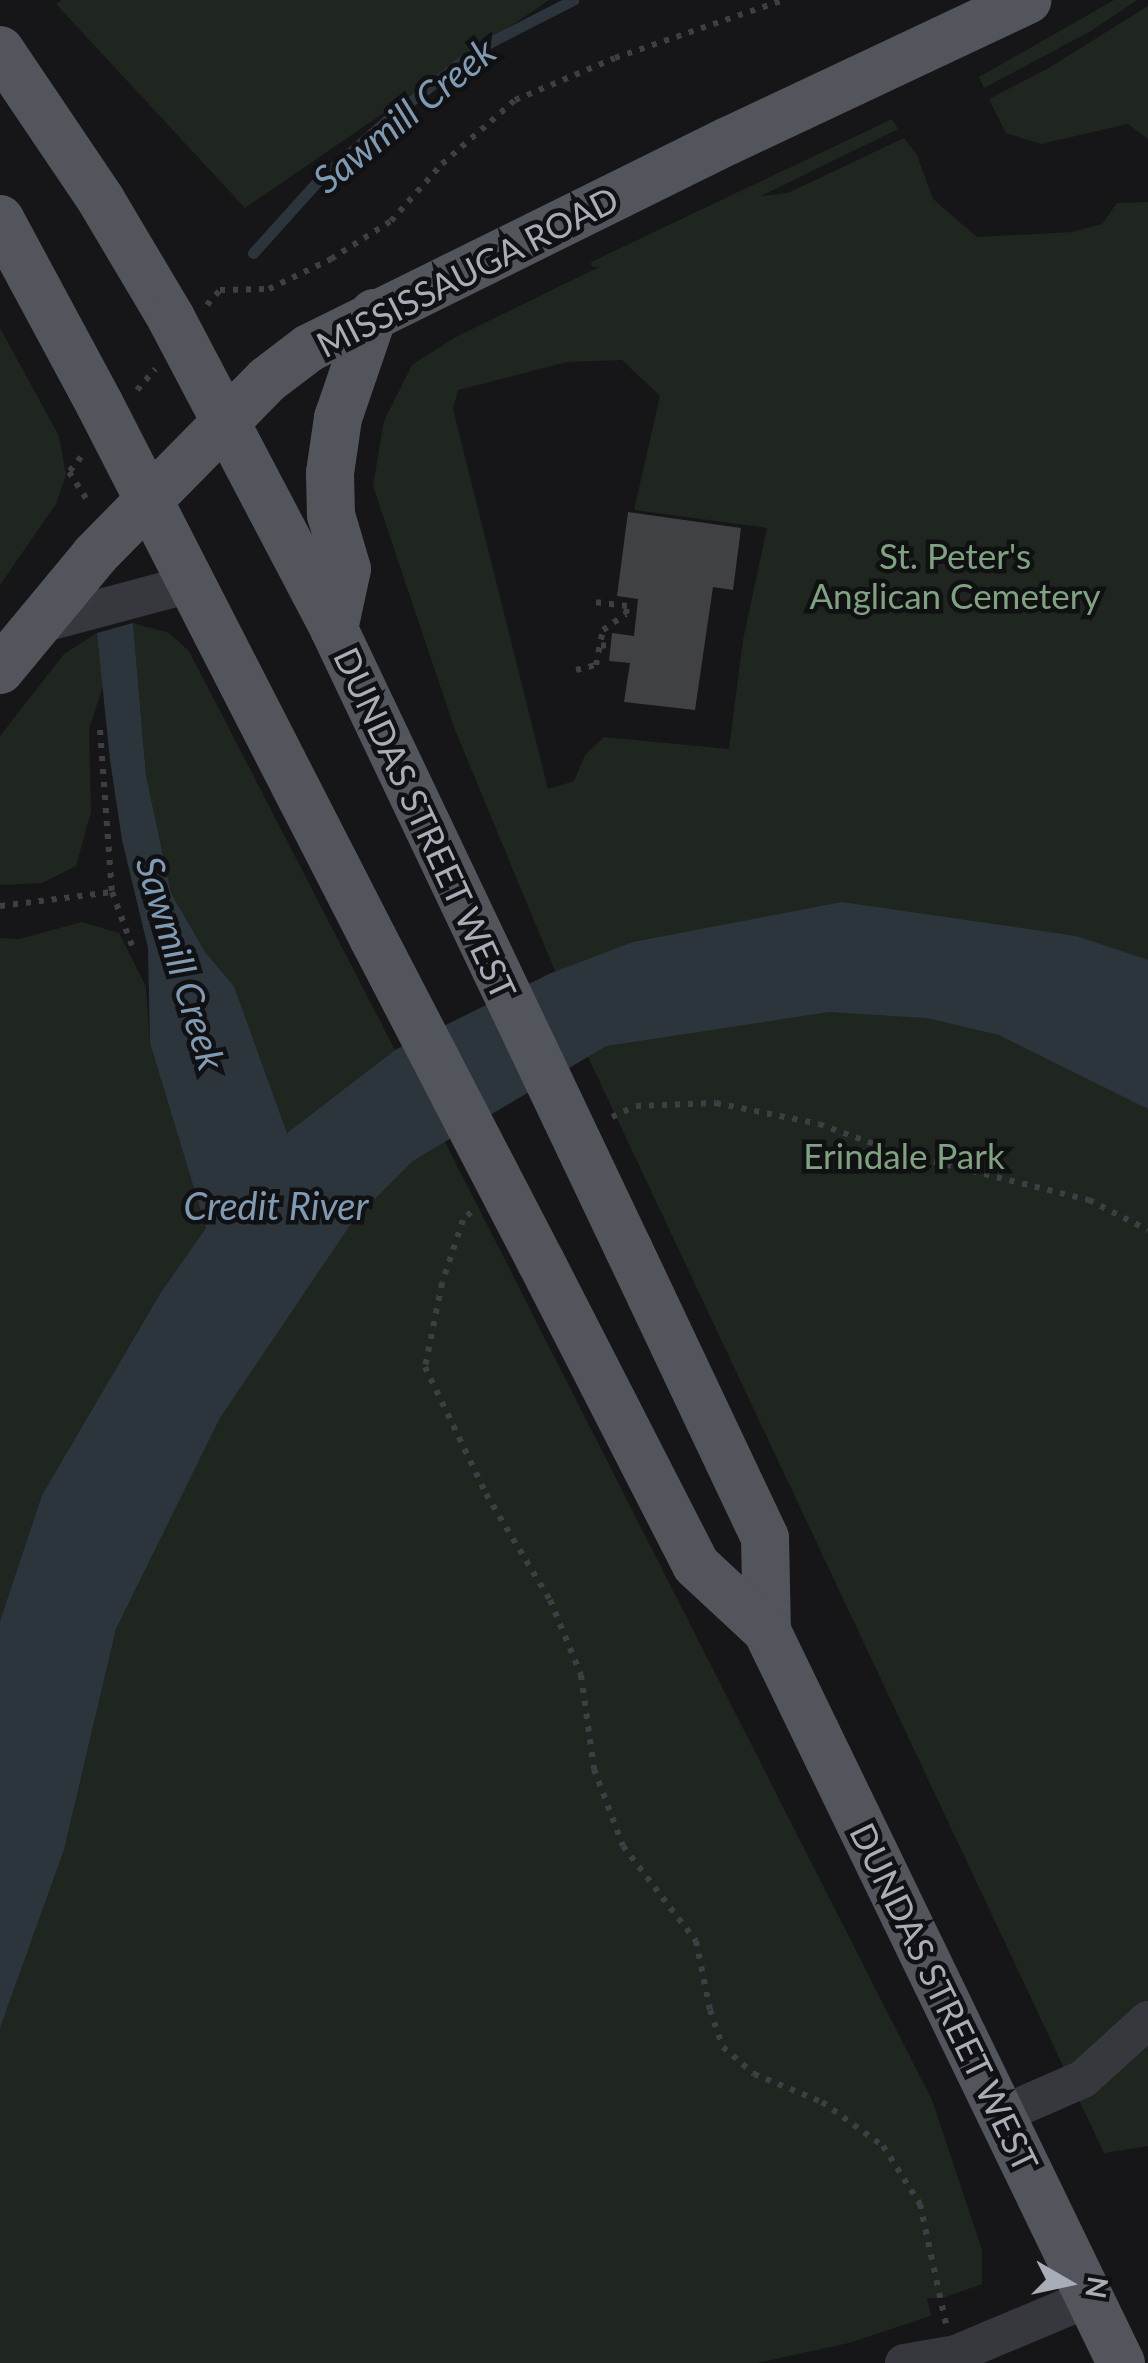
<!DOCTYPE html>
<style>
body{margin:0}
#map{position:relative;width:1148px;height:2363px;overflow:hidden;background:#161618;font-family:Lato,sans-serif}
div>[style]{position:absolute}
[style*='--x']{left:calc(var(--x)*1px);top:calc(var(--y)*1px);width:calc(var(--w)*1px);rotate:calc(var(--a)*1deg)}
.green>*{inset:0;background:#1e261f}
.water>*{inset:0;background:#2c353c}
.stream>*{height:11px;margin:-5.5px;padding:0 5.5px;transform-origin:5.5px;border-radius:5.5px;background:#2c353c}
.building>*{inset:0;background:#404145}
.path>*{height:6px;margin-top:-3px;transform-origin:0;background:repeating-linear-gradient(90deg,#3d3f44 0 5px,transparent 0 13px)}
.minor>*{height:38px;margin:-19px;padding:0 19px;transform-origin:19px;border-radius:19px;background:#37383d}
.major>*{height:48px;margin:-24px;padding:0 24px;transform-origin:24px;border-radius:24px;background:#53555c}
.major-bridge>*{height:48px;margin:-24px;padding:0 24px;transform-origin:24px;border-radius:24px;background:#53555c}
span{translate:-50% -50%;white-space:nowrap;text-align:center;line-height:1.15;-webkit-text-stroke:9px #111113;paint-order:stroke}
.street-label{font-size:35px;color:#a8adb8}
.park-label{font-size:35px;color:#7fa381}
.water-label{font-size:38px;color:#7f9bb3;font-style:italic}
.north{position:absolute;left:1018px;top:2233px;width:100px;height:100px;-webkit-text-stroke:8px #111113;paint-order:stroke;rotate:99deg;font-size:28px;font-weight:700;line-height:40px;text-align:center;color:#a8adb8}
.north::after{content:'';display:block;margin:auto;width:35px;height:45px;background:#a8adb8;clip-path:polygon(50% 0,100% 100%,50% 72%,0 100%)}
</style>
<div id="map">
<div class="green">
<i style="clip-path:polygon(62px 0,549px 0,245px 208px,56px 4px)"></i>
<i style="clip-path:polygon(1114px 0,1137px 0,1091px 31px,984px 88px,979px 77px)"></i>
<i style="clip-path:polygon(1148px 6px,1148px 139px,1128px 124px,1041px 144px,1006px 133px,989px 99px,1047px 69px)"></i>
<i style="clip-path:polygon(evenodd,892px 119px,898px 129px,761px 196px,788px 193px,904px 138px,917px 155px,933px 199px,977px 237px,1072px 232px,1102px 224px,1117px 203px,1148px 202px,1148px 2146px,1104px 2153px,549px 974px,555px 971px,455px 730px,373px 486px,384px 421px,412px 365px,454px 338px,599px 267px,592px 267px,591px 262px,892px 119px,622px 360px,660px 396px,634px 510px,767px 528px,743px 640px,729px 749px,604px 737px,585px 755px,574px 781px,548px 789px,453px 409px,458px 390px,567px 362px,622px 360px)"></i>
<i style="clip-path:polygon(0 328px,59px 436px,66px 475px,56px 504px,0 585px)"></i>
<i style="clip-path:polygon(133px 623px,169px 633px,189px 651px,395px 1050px,287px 1133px,234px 986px,205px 952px,171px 893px,146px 775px)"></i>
<i style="clip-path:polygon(97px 633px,103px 686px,89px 729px,91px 812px,76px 866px,42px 883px,0 885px,0 736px,64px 654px)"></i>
<i style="clip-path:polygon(82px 922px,119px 933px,146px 987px,150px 1043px,206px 1228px,161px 1292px,42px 1495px,0 1621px,0 938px,19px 939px)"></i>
<i style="clip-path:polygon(445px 1142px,932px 2100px,982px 2250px,982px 2284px,943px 2298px,927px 2298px,931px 2316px,849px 2343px,757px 2363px,0 2363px,0 2028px,64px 1850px,116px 1629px,220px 1418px,353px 1221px,413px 1161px)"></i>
</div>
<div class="water">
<i style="clip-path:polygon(133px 623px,146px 775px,171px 893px,205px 952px,234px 986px,287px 1133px,395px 1050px,549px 974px,633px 942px,842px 902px,1076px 936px,1148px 960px,1148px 1109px,999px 1035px,927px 1018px,829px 1012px,606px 1046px,413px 1161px,353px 1221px,220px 1418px,116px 1629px,64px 1850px,0 2028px,0 1621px,42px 1495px,161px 1292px,206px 1228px,150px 1043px,148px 948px,122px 840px,110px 760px,97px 633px)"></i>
</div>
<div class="stream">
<i style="--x:253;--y:253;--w:96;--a:-48"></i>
<i style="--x:317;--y:182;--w:101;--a:-41.4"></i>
<i style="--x:393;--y:115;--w:109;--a:-37.9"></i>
<i style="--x:479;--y:48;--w:106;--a:-27.1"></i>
</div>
<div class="building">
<i style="clip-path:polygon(628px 512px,741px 528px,733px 590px,713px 587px,695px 710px,624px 702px,630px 663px,609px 661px,612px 633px,634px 636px,638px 599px,617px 596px)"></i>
</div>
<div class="path">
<i style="--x:207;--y:305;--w:20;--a:-49"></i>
<i style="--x:220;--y:290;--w:49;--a:-1.2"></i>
<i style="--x:269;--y:289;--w:69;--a:-25.8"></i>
<i style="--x:331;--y:259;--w:71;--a:-32.3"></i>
<i style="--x:391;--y:221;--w:76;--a:-48.2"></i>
<i style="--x:442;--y:164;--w:97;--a:-41.2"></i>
<i style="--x:515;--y:100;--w:108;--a:-22.8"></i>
<i style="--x:615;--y:58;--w:178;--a:-19"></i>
<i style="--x:137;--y:390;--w:28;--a:-49"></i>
<i style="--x:81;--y:457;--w:19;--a:129"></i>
<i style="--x:69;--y:472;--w:38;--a:57"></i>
<i style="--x:601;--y:645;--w:10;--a:11"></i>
<i style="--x:576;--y:670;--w:21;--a:-14"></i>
<i style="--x:596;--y:665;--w:36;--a:-79"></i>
<i style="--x:603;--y:630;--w:28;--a:-35"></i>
<i style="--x:626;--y:614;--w:8;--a:-83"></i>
<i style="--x:627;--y:606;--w:35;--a:-173"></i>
<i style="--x:100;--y:730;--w:162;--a:85.8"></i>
<i style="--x:112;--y:892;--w:63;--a:69.6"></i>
<i style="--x:0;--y:906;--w:113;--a:-7.1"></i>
<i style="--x:612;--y:1117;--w:26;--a:-25"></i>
<i style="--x:636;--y:1106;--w:80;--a:-2.1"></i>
<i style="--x:716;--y:1103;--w:105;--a:11.5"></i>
<i style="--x:819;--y:1124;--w:82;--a:20"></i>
<i style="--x:896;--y:1152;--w:199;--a:14"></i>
<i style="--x:1089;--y:1200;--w:66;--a:27"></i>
<i style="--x:471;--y:1212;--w:11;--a:135"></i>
<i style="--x:463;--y:1220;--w:66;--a:108.4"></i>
<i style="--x:442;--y:1283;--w:86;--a:101.4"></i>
<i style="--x:425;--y:1367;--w:141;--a:64.3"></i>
<i style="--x:486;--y:1494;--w:124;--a:58.9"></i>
<i style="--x:550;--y:1600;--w:81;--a:67.5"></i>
<i style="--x:581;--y:1675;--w:95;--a:82.1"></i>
<i style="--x:594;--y:1769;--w:82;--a:69.4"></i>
<i style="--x:623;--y:1846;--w:120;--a:52.5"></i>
<i style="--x:696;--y:1941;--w:70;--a:78.5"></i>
<i style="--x:710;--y:2010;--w:39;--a:71"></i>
<i style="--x:723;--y:2047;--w:41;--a:41.1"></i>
<i style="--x:754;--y:2074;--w:74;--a:22.4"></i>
<i style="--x:822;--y:2102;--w:75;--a:35.8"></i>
<i style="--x:883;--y:2146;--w:69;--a:57.5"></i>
<i style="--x:920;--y:2204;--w:123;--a:77.8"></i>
</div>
<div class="minor">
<i style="--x:37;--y:625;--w:158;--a:-15"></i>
<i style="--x:1003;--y:2114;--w:87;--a:-23.6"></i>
<i style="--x:1083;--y:2079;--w:88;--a:-42.2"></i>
<i style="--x:904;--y:2363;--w:53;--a:-9.8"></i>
<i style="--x:956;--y:2354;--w:144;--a:-22.8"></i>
</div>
<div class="major">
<i style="--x:0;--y:50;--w:181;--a:56"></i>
<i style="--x:101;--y:200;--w:137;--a:59.3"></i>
<i style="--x:171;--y:318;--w:351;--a:62.3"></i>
<i style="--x:0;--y:219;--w:209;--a:61.7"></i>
<i style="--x:99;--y:403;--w:601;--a:62.88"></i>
<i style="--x:334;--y:629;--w:61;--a:-77.8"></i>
<i style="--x:347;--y:569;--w:56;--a:-106.5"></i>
<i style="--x:331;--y:515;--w:42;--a:-91.4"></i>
<i style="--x:330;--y:473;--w:56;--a:-81.7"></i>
<i style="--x:338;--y:418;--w:111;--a:-71.1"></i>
<i style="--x:0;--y:670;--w:149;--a:-50.4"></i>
<i style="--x:95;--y:555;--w:245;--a:-45.5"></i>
<i style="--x:267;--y:380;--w:53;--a:-37.3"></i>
<i style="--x:309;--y:348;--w:467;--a:-26.3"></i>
<i style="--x:728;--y:141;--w:331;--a:-25.2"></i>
<i style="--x:629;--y:1250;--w:318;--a:64.7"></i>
<i style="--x:765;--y:1538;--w:93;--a:88.8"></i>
<i style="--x:541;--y:1262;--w:340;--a:62.9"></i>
<i style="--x:696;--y:1565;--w:97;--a:42.9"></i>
<i style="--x:767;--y:1631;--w:813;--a:64.19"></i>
</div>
<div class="major-bridge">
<i style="--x:334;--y:629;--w:688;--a:64.59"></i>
<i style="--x:373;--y:938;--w:365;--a:62.6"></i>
</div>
<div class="street-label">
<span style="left:467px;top:271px;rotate:-27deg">MISSISSAUGA ROAD</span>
<span style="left:426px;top:823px;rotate:65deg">DUNDAS STREET WEST</span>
<span style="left:945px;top:1997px;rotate:64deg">DUNDAS STREET WEST</span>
</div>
<div class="park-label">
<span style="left:955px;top:575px">St. Peter's<br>Anglican Cemetery</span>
<span style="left:904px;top:1155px">Erindale Park</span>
</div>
<div class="water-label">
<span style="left:404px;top:115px;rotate:-39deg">Sawmill Creek</span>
<span style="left:181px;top:963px;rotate:73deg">Sawmill Creek</span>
<span style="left:276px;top:1206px">Credit River</span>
</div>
<div class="north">N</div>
</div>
